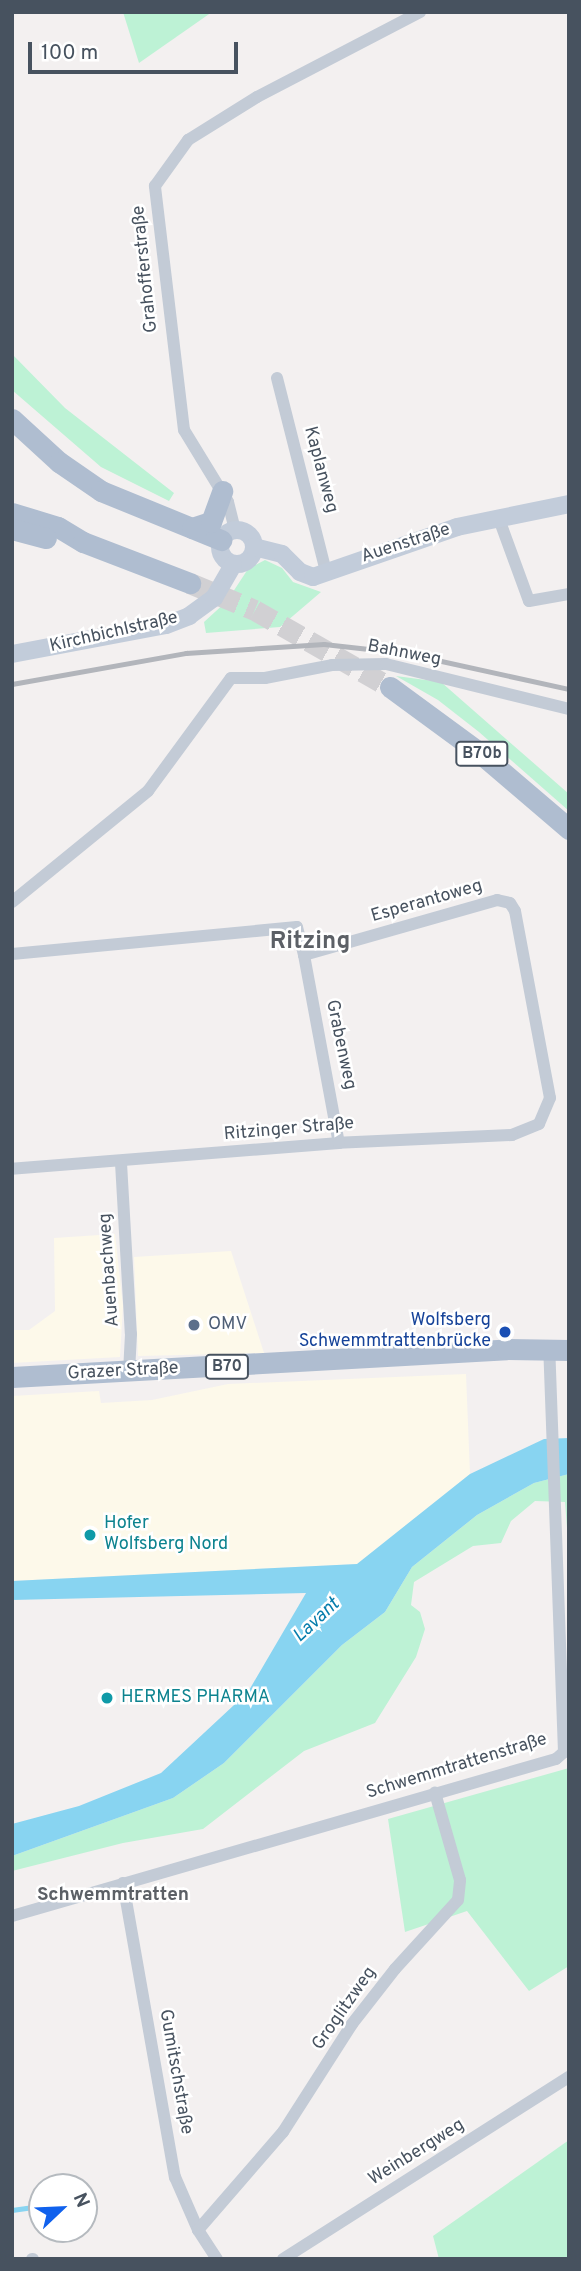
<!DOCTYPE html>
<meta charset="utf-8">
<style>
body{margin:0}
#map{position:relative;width:581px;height:2271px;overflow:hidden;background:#f3f0f0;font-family:Overpass,sans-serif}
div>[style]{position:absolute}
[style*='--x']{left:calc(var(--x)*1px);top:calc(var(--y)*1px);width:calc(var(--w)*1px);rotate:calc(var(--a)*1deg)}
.commercial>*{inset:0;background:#fdf9ea}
.green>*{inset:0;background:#bdf2d5}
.water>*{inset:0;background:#88d4f1}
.stream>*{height:4.5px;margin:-2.25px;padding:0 2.25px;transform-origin:2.25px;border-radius:2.25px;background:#88d4f1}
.primary-tunnel>*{height:21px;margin-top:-10.5px;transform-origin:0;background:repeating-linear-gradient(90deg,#d1d0d3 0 21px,transparent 0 31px)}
.street>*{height:12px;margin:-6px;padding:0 6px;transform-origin:6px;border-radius:6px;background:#c3cbd6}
.secondary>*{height:18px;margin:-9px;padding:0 9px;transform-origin:9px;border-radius:9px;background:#c2ccda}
.secondary>.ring{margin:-9px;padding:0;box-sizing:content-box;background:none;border:18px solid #c2ccda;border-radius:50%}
.primary>*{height:21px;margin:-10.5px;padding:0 10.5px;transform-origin:10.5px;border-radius:10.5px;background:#afbdd0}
.rail>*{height:4.5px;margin:-2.25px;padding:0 2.25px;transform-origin:2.25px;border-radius:2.25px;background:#b2b5bb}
.dots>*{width:19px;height:19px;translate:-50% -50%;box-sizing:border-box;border:4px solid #fff;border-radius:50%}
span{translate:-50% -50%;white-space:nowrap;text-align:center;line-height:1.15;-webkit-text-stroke:5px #fff;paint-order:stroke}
.shield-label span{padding:2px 5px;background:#fff;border:2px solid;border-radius:5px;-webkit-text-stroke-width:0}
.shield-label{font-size:16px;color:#47525f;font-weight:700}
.street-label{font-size:18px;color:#47525f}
.transit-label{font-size:18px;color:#164399}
.right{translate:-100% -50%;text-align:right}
.service-label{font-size:18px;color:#4e5e75}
.left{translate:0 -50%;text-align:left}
.culture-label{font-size:18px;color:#0d838f}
.water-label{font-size:19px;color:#067dac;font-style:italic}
.neighbourhood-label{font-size:19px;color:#5c6066;font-weight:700}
.district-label{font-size:24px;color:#5c6066;font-weight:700}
.frame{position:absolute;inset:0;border:14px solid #47525f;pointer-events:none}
.north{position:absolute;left:28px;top:2173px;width:70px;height:70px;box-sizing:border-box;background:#fff;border:2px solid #b5babf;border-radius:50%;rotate:67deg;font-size:19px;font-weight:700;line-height:28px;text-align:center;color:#47525f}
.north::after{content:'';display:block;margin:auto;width:24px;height:32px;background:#1061ed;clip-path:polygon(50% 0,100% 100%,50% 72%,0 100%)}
.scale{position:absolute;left:28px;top:42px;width:210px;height:32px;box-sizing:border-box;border:4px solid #47525f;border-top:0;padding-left:9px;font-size:21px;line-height:24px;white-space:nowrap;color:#47525f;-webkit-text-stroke:5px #fff;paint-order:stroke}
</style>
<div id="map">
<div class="commercial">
<i style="clip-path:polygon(115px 1234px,123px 1306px,120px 1357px,12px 1363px,12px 1330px,29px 1330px,55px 1311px,54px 1238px)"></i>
<i style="clip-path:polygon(231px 1251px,264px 1353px,138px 1356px,134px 1257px)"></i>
<i style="clip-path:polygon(466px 1374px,470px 1474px,357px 1564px,12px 1581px,12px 1396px,99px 1391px,101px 1403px,152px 1400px,228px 1384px)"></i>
</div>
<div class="green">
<i style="clip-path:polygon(123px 12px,212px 12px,139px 63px)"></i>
<i style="clip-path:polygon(12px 354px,65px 408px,174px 493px,169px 501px,101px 467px,12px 390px)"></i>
<i style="clip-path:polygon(265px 560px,282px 568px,293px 582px,321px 592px,280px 627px,206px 633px,204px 622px,227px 601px,248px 569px)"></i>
<i style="clip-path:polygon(396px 676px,441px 682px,569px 794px,569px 811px,479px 732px,438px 700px)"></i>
<i style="clip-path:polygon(569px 1474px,569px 1554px,565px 1502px,535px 1501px,511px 1521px,501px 1543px,473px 1546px,414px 1582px,411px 1605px,420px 1612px,425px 1629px,416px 1657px,375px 1723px,304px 1751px,203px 1829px,123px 1843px,12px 1871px,12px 1856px,173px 1798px,224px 1763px,342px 1645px,385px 1612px,412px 1567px,477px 1515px,534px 1483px)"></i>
<i style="clip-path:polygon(569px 1768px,569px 1966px,529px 1991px,467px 1911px,405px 1932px,388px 1819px)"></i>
<i style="clip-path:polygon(569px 2140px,569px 2259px,439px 2259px,433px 2236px)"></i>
</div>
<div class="water">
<i style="clip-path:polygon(569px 1438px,569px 1474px,534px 1483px,477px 1515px,412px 1567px,385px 1612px,342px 1645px,224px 1763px,173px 1798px,12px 1856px,12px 1824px,79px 1806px,161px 1773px,248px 1692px,306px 1593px,12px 1600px,12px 1581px,357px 1564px,470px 1474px,544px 1439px)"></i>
</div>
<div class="stream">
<i style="--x:12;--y:2210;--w:30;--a:-8"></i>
</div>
<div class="primary-tunnel">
<i style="--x:190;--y:583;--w:70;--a:22.6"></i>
<i style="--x:255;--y:610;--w:155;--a:29.7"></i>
</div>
<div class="street">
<i style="--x:277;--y:378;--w:200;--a:75.8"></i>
<i style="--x:499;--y:519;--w:87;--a:69.9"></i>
<i style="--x:529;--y:601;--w:41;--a:-9.9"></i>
<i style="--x:235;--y:530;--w:29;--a:-104"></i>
<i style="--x:228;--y:502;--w:84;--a:-121.4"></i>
<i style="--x:184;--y:430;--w:246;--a:-96.8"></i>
<i style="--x:155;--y:186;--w:57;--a:-54.3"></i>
<i style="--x:188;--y:140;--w:81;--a:-31.9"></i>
<i style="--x:257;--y:97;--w:184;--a:-27.5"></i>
<i style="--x:12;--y:902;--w:176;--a:-39.2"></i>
<i style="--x:148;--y:791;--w:140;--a:-53.7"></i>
<i style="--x:231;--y:678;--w:34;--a:0"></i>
<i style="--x:265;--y:678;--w:68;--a:-11"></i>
<i style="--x:332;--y:665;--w:54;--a:-1.1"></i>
<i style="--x:386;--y:664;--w:188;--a:13.8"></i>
<i style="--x:12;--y:954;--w:286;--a:-5.4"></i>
<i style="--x:297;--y:927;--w:29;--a:76"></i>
<i style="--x:304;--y:955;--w:201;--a:-15.9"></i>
<i style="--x:497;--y:900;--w:13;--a:13"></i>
<i style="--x:510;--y:903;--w:9;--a:58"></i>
<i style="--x:515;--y:911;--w:190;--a:79.4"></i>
<i style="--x:550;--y:1098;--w:28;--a:113"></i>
<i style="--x:539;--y:1124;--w:29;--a:158"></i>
<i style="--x:512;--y:1135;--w:173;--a:177.4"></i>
<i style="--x:339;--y:1143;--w:328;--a:175.5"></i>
<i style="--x:304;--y:955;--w:191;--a:79.5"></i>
<i style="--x:121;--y:1163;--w:171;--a:86.7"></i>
<i style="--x:131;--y:1334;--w:39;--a:93"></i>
<i style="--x:123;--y:1883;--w:299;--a:80"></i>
<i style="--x:175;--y:2177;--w:58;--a:66.5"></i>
<i style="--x:198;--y:2230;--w:35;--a:57"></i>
<i style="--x:12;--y:1916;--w:566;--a:-16.1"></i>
<i style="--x:556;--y:1759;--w:11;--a:-41"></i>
<i style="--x:564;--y:1752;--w:403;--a:-92.1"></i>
<i style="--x:198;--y:2230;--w:130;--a:-49.1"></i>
<i style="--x:283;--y:2132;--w:128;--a:-57.4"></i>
<i style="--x:352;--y:2024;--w:70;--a:-52"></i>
<i style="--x:395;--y:1969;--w:93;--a:-47.6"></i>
<i style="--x:458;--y:1900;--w:20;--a:-84"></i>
<i style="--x:460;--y:1880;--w:91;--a:-106"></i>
<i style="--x:32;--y:2259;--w:1;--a:0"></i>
<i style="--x:283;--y:2259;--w:339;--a:-32.5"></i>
</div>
<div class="secondary">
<i class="ring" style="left:220px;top:530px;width:16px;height:16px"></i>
<i style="--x:254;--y:547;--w:29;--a:14"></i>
<i style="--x:282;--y:554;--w:25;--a:45"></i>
<i style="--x:300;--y:572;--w:14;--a:21"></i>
<i style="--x:313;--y:577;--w:152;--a:-19.1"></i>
<i style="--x:457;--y:527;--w:114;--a:-11.6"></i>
<i style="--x:12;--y:654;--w:157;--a:-10.7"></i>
<i style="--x:166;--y:625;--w:25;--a:-21"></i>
<i style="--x:189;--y:616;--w:31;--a:-36"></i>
<i style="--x:214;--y:598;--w:38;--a:-60"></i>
</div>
<div class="primary">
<i style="--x:12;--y:419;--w:64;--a:42.5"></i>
<i style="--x:59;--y:462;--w:51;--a:34.6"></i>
<i style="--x:101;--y:491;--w:130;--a:22.2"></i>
<i style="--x:12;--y:513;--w:48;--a:16.9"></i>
<i style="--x:58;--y:527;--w:29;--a:31"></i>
<i style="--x:83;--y:542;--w:115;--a:21"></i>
<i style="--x:192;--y:528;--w:20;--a:-18"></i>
<i style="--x:211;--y:522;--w:33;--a:-70"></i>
<i style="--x:12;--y:529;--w:35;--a:15"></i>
<i style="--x:390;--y:687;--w:112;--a:36.3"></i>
<i style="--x:480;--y:753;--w:117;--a:40.5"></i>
<i style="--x:12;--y:1377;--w:495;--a:-3.2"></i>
<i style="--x:506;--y:1349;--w:63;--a:0.9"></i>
</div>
<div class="rail">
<i style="--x:12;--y:684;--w:177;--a:-10.1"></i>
<i style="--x:186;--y:653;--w:138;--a:-3.7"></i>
<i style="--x:324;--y:644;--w:81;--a:6.3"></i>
<i style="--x:405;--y:653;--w:168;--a:12.4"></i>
</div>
<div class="dots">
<i style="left:194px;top:1325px;background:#5c6f8a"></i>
<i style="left:505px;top:1332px;background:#1a4fb4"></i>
<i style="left:90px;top:1535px;background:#0f9aa8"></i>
<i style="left:107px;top:1698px;background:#0f9aa8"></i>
</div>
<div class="shield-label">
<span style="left:482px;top:754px">B70b</span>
<span style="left:227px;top:1367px">B70</span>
</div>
<div class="street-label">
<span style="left:146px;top:269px;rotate:-96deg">Grahofferstraße</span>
<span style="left:320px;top:470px;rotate:75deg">Kaplanweg</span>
<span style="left:406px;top:544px;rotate:-18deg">Auenstraße</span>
<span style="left:114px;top:633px;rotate:-13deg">Kirchbichlstraße</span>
<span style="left:404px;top:654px;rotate:11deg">Bahnweg</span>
<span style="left:427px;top:902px;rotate:-16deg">Esperantoweg</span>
<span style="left:340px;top:1045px;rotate:78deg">Grabenweg</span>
<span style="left:289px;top:1130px;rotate:-5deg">Ritzinger Straße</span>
<span style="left:110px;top:1270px;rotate:-94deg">Auenbachweg</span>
<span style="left:123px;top:1372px;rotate:-3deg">Grazer Straße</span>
<span style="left:457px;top:1767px;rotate:-17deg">Schwemmtrattenstraße</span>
<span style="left:345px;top:2009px;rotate:-55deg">Groglitzweg</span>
<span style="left:175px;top:2072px;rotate:80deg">Gumitschstraße</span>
<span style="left:417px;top:2153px;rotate:-32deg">Weinbergweg</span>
</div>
<div class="transit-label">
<span class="right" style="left:491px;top:1332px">Wolfsberg<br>Schwemmtrattenbrücke</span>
</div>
<div class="service-label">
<span class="left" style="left:208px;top:1325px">OMV</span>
</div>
<div class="culture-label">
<span class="left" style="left:104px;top:1535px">Hofer<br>Wolfsberg Nord</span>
<span class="left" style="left:121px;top:1698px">HERMES PHARMA</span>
</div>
<div class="water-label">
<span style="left:317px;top:1621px;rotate:-43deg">Lavant</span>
</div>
<div class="neighbourhood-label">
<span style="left:113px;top:1896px">Schwemmtratten</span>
</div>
<div class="district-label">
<span style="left:310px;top:943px">Ritzing</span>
</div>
<div class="frame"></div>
<div class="north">N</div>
<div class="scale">100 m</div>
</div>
